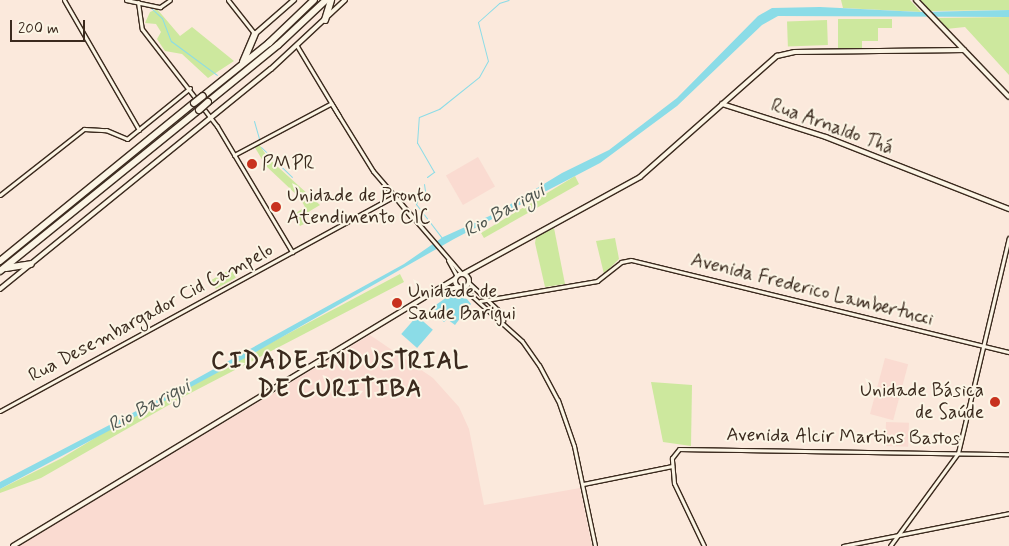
<!DOCTYPE html>
<meta charset="utf-8">
<style>
body{margin:0}
#map{position:relative;width:1009px;height:546px;overflow:hidden;background:#fbe9dc;font-family:Mynerve,sans-serif}
div>[style]{position:absolute}
[style*='--x']{left:calc(var(--x)*1px);top:calc(var(--y)*1px);width:calc(var(--w)*1px);rotate:calc(var(--a)*1deg)}
.built>*{inset:0;background:#fadbd1;transform-origin:0 0}
.green>*{inset:0;background:#cde89e;transform-origin:0 0}
.water>*{inset:0;background:#8bdce7;transform-origin:0 0}
.stream>*{height:1px;margin:-0.5px;padding:0 0.5px;transform-origin:0.5px;border-radius:0.5px;background:#8bdce7}
.roads{filter:drop-shadow(1px 0 #3b2a1e) drop-shadow(-1px 0 #3b2a1e) drop-shadow(0 1px #3b2a1e) drop-shadow(0 -1px #3b2a1e)}
.tertiary>*{height:3px;margin:-1.5px;padding:0 1.5px;transform-origin:1.5px;border-radius:1.5px;background:#fcf5e5}
.secondary>*{height:4px;margin:-2px;padding:0 2px;transform-origin:2px;border-radius:2px;background:#fcf5e5}
.secondary>.ring{margin:-2px;padding:0;box-sizing:content-box;background:none;border:4px solid #fcf5e5;border-radius:50%}
.motorway>*{height:6px;margin:-3px;padding:0 3px;transform-origin:3px;border-radius:3px;background:#fcf5e5}
.bridges{filter:drop-shadow(1px 0 #3b2a1e) drop-shadow(-1px 0 #3b2a1e) drop-shadow(0 1px #3b2a1e) drop-shadow(0 -1px #3b2a1e)}
.motorway-bridge>*{height:6px;margin:-3px;padding:0 3px;transform-origin:3px;border-radius:3px;background:#fcf5e5}
.dots>*{width:14px;height:14px;translate:-50% -50%;box-sizing:border-box;border:2px solid #fcf5e5;border-radius:50%}
span{translate:-50% -50%;white-space:nowrap;text-align:center;line-height:1.15;-webkit-text-stroke:4px #fcf5e5;paint-order:stroke}
.street-label{font-size:19px;color:#3b2a1e}
.poi-label{font-size:19px;color:#3b2a1e}
.left{translate:0 -50%;text-align:left}
.right{translate:-100% -50%;text-align:right}
.water-label{font-size:20px;color:#4f5650;font-style:italic}
.district-label{font-size:24px;color:#3b2a1e;font-weight:700;letter-spacing:1px}
.scale{position:absolute;left:10px;top:20px;width:75px;height:22px;box-sizing:border-box;border:2px solid #3b2a1e;border-top:0;padding-left:6px;font-size:15px;line-height:18px;white-space:nowrap;color:#3b2a1e;-webkit-text-stroke:4px #fcf5e5;paint-order:stroke}
</style>
<div id="map">
<div class="built">
<i style="left:478px;top:157px;width:34px;height:37px;rotate:60deg"></i>
<i style="clip-path:polygon(370px 335px,433px 378px,459px 407px,469px 429px,484px 505px,580px 488px,592px 546px,19px 546px)"></i>
<i style="left:885px;top:358px;width:24px;height:58px;rotate:15deg"></i>
<i style="left:886px;top:422px;width:23px;height:24px;rotate:2deg"></i>
</div>
<div class="green">
<i style="clip-path:polygon(841px 0,910px 0,921px 12px,843px 8px)"></i>
<i style="clip-path:polygon(920px 0,1009px 0,1009px 10px,930px 11px)"></i>
<i style="clip-path:polygon(157px 9px,180px 36px,192px 27px,234px 61px,208px 78px,182px 54px,165px 51px,157px 39px,161px 32px,156px 24px,145px 23px,150px 12px)"></i>
<i style="clip-path:polygon(1009px 17px,1009px 75px,965px 27px,946px 29px,935px 18px)"></i>
<i style="clip-path:polygon(838px 19px,892px 19px,892px 28px,878px 28px,878px 41px,862px 41px,862px 49px,838px 49px)"></i>
<i style="left:827px;top:20px;width:25px;height:40px;rotate:88deg"></i>
<i style="clip-path:polygon(259px 144px,268px 158px,320px 205px,305px 214px,308px 222px,300px 226px,293px 215px,305px 207px,300px 198px,266px 166px,254px 146px)"></i>
<i style="clip-path:polygon(575px 176px,579px 184px,484px 238px,481px 233px)"></i>
<i style="clip-path:polygon(554px 228px,565px 284px,545px 287px,535px 243px,536px 237px)"></i>
<i style="clip-path:polygon(615px 238px,619px 259px,604px 274px,596px 241px)"></i>
<i style="left:231px;top:269px;width:10px;height:23px;rotate:61deg"></i>
<i style="clip-path:polygon(400px 274px,404px 282px,181px 398px,41px 478px,0 493px,0 489px,62px 458px,118px 424px)"></i>
<i style="clip-path:polygon(651px 382px,692px 385px,691px 446px,663px 442px)"></i>
</div>
<div class="water">
<i style="clip-path:polygon(820px 7px,920px 12px,1009px 10px,1009px 17px,778px 16px,762px 25px,677px 106px,600px 163px,454px 239px,245px 358px,0 489px,0 482px,165px 396px,404px 264px,443px 237px,496px 213px,562px 173px,609px 150px,677px 98px,758px 16px,772px 8px)"></i>
<i style="clip-path:polygon(450px 295px,467px 299px,471px 304px,455px 325px,447px 319px,444px 322px,430px 309px)"></i>
<i style="left:417px;top:316px;width:21px;height:24px;rotate:41deg"></i>
</div>
<div class="stream">
<i style="--x:150;--y:7;--w:16;--a:43"></i>
<i style="--x:162;--y:18;--w:25;--a:69"></i>
<i style="--x:171;--y:41;--w:57;--a:36.5"></i>
<i style="--x:254;--y:121;--w:19;--a:74"></i>
<i style="--x:261;--y:147;--w:43;--a:44.1"></i>
<i style="--x:427;--y:177;--w:9;--a:-36"></i>
<i style="--x:434;--y:172;--w:34;--a:-120"></i>
<i style="--x:417;--y:143;--w:26;--a:-86"></i>
<i style="--x:419;--y:117;--w:22;--a:-22"></i>
<i style="--x:439;--y:109;--w:51;--a:-38.7"></i>
<i style="--x:479;--y:77;--w:18;--a:-61"></i>
<i style="--x:488;--y:61;--w:40;--a:-104.4"></i>
<i style="--x:478;--y:22;--w:28;--a:-42"></i>
<i style="--x:499;--y:3;--w:10;--a:-17"></i>
<i style="--x:421;--y:196;--w:6;--a:-51"></i>
<i style="--x:425;--y:191;--w:7;--a:-98"></i>
<i style="--x:419;--y:197;--w:8;--a:113"></i>
<i style="--x:416;--y:204;--w:43;--a:52.6"></i>
</div>
<div class="roads">
<div class="tertiary">
<i style="--x:64;--y:0;--w:150;--a:60"></i>
<i style="--x:126;--y:0;--w:35;--a:12"></i>
<i style="--x:160;--y:7;--w:12;--a:-35"></i>
<i style="--x:228;--y:0;--w:42;--a:51.8"></i>
<i style="--x:138;--y:2;--w:27;--a:82"></i>
<i style="--x:142;--y:29;--w:123;--a:52.3"></i>
<i style="--x:217;--y:126;--w:147;--a:59.2"></i>
<i style="--x:297;--y:46;--w:82;--a:59"></i>
<i style="--x:331;--y:103;--w:80;--a:58.3"></i>
<i style="--x:373;--y:171;--w:136;--a:49.2"></i>
<i style="--x:234;--y:155;--w:109;--a:-28"></i>
<i style="--x:0;--y:195;--w:107;--a:-38.2"></i>
<i style="--x:84;--y:129;--w:22;--a:3"></i>
<i style="--x:106;--y:130;--w:23;--a:23"></i>
<i style="--x:127;--y:139;--w:81;--a:-39"></i>
<i style="--x:395;--y:197;--w:28;--a:51"></i>
<i style="--x:448;--y:260;--w:18;--a:61"></i>
<i style="--x:468;--y:282;--w:40;--a:43"></i>
<i style="--x:497;--y:309;--w:13;--a:61"></i>
<i style="--x:463;--y:288;--w:79;--a:41.9"></i>
<i style="--x:522;--y:341;--w:29;--a:55"></i>
<i style="--x:539;--y:365;--w:40;--a:62"></i>
<i style="--x:558;--y:400;--w:49;--a:70.8"></i>
<i style="--x:574;--y:446;--w:102;--a:78.1"></i>
<i style="--x:480;--y:301;--w:119;--a:-9.7"></i>
<i style="--x:597;--y:281;--w:31;--a:-38"></i>
<i style="--x:621;--y:262;--w:10;--a:-11"></i>
<i style="--x:631;--y:260;--w:389;--a:13.7"></i>
<i style="--x:0;--y:411;--w:450;--a:-28.6"></i>
<i style="--x:583;--y:484;--w:91;--a:-11.4"></i>
<i style="--x:704;--y:546;--w:70;--a:-115.5"></i>
<i style="--x:674;--y:483;--w:25;--a:-95"></i>
<i style="--x:672;--y:458;--w:11;--a:-52"></i>
<i style="--x:679;--y:449;--w:330;--a:0.9"></i>
<i style="--x:843;--y:546;--w:169;--a:-11.2"></i>
<i style="--x:890;--y:546;--w:115;--a:-53.8"></i>
<i style="--x:958;--y:453;--w:221;--a:-76.7"></i>
</div>
<div class="secondary">
<i style="--x:916;--y:0;--w:134;--a:46.2"></i>
<i style="--x:255;--y:34;--w:52;--a:-41.1"></i>
<i style="--x:722;--y:104;--w:109;--a:17.6"></i>
<i style="--x:826;--y:137;--w:197;--a:21.5"></i>
<i style="--x:463;--y:274;--w:202;--a:-28.7"></i>
<i style="--x:640;--y:177;--w:183;--a:-41.5"></i>
<i style="--x:777;--y:56;--w:18;--a:-13"></i>
<i style="--x:795;--y:52;--w:169;--a:-0.7"></i>
<i class="ring" style="left:455px;top:274px;width:10px;height:10px"></i>
<i style="--x:0;--y:289;--w:349;--a:-39.1"></i>
<i style="--x:271;--y:69;--w:101;--a:-43"></i>
<i style="--x:441;--y:290;--w:18;--a:-9"></i>
<i style="--x:13;--y:546;--w:516;--a:-31.14"></i>
</div>
<div class="motorway">
<i style="--x:325;--y:20;--w:21;--a:-73"></i>
<i style="--x:243;--y:62;--w:30;--a:-67"></i>
<i style="--x:203;--y:96;--w:85;--a:-38.8"></i>
<i style="--x:269;--y:43;--w:62;--a:-43.7"></i>
<i style="--x:208;--y:102;--w:90;--a:-39.2"></i>
<i style="--x:278;--y:45;--w:66;--a:-43.2"></i>
<i style="--x:0;--y:261;--w:250;--a:-39.2"></i>
<i style="--x:6;--y:268;--w:25;--a:-9"></i>
<i style="--x:0;--y:271;--w:256;--a:-39"></i>
</div>
</div>
<div class="bridges">
<div class="motorway-bridge">
<i style="--x:194;--y:103;--w:11;--a:-38"></i>
<i style="--x:199;--y:110;--w:12;--a:-42"></i>
</div>
</div>
<div class="dots">
<i style="left:252px;top:164px;background:#c8321e"></i>
<i style="left:276px;top:207px;background:#c8321e"></i>
<i style="left:397px;top:303px;background:#c8321e"></i>
<i style="left:995px;top:402px;background:#c8321e"></i>
</div>
<div class="street-label">
<span style="left:832px;top:127px;rotate:20deg">Rua Arnaldo Thá</span>
<span style="left:812px;top:290px;rotate:14deg">Avenida Frederico Lambertucci</span>
<span style="left:151px;top:313px;rotate:-28deg">Rua Desembargador Cid Campelo</span>
<span style="left:843px;top:437px;rotate:1deg">Avenida Alcir Martins Bastos</span>
</div>
<div class="poi-label">
<span class="left" style="left:262px;top:164px">PMPR</span>
<span class="left" style="left:287px;top:207px">Unidade de Pronto<br>Atendimento CIC</span>
<span class="left" style="left:408px;top:303px">Unidade de<br>Saúde Barigui</span>
<span class="right" style="left:984px;top:402px">Unidade Básica<br>de Saúde</span>
</div>
<div class="water-label">
<span style="left:504px;top:211px;rotate:-29deg">Rio Barigui</span>
<span style="left:149px;top:406px;rotate:-28deg">Rio Barigui</span>
</div>
<div class="district-label">
<span style="left:340px;top:376px">CIDADE INDUSTRIAL<br>DE CURITIBA</span>
</div>
<div class="scale">200 m</div>
</div>
